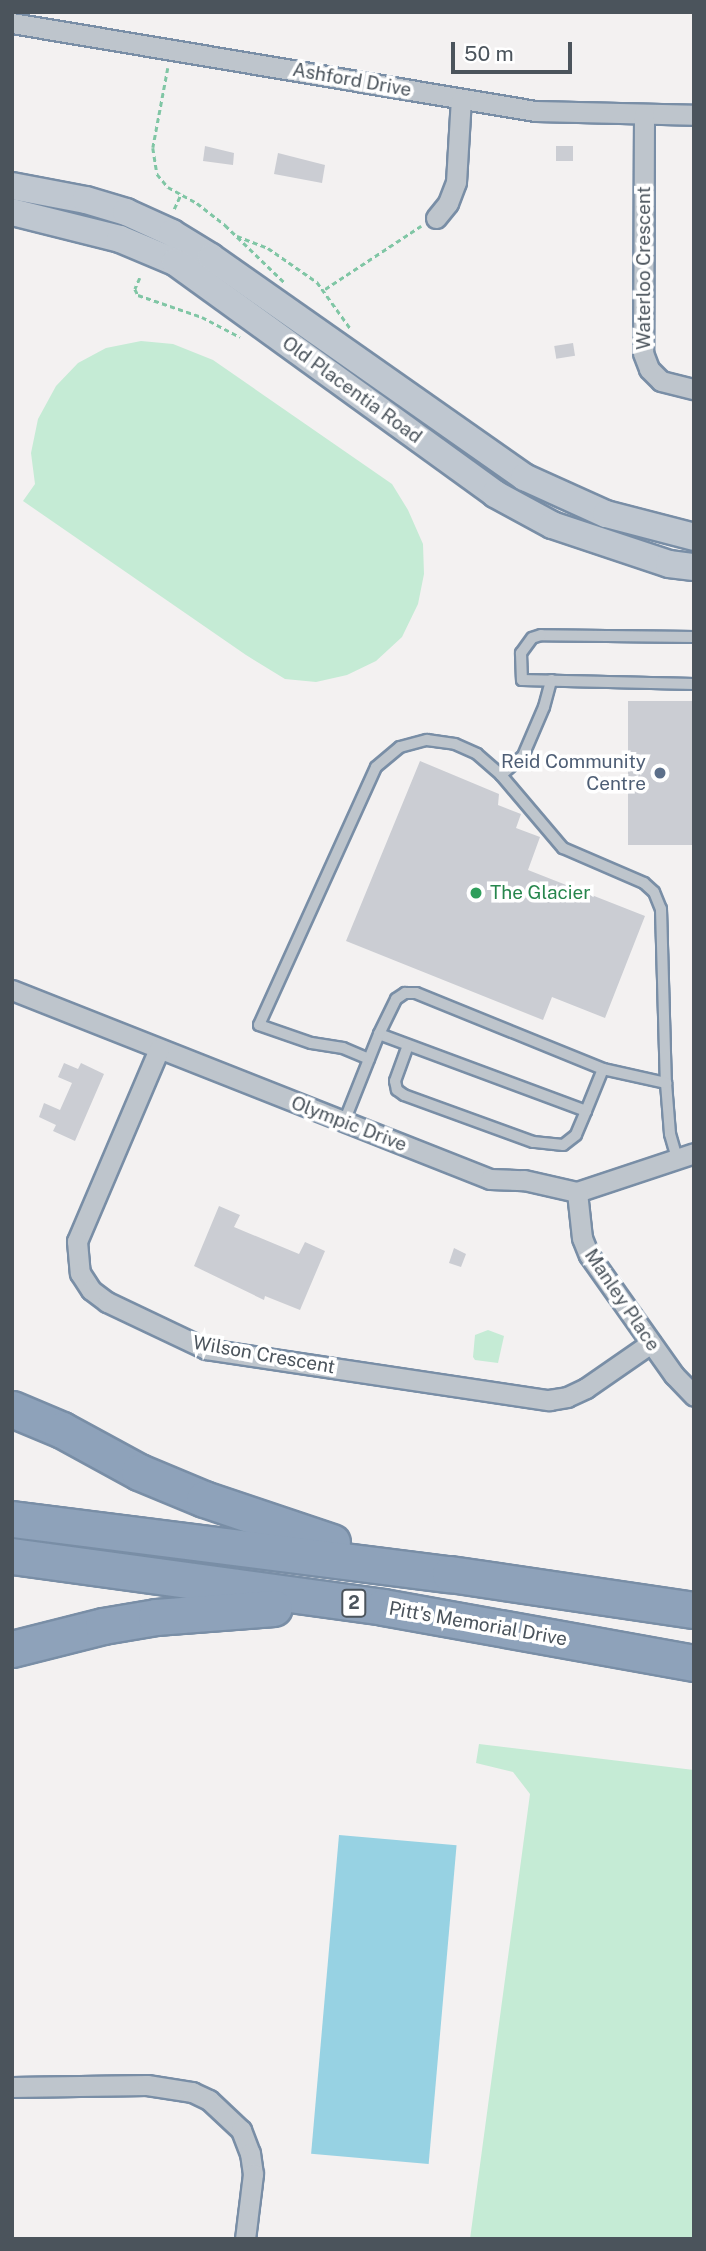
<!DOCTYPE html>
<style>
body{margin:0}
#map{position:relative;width:706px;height:2251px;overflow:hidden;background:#f3f1f1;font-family:"Public Sans",sans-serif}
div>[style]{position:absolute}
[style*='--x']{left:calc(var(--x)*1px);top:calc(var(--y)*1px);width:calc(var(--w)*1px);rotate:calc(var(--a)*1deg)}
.green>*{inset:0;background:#c5ebd5}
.water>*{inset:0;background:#97d2e3;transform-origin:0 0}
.building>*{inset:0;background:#cbcdd3;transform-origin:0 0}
.path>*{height:2.5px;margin-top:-1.25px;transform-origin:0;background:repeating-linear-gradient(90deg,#80c6a5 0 5px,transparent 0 8.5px)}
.roads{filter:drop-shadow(2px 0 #798ea6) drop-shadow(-2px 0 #798ea6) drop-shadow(0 2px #798ea6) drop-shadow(0 -2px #798ea6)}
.service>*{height:10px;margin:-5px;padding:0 5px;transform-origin:5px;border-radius:5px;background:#bec5cc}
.minor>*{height:19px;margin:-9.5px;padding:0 9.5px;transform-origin:9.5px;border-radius:9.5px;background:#bec5cc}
.secondary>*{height:26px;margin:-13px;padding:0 13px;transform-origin:13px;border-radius:13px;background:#bfc7d0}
.motorway>*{height:35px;margin:-17.5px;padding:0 17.5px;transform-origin:17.5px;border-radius:17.5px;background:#8ea2ba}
.dots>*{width:19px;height:19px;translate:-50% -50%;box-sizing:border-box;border:4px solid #fff;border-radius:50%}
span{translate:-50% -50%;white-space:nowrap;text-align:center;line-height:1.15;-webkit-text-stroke:7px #fff;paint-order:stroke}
.shield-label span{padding:2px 5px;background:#fff;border:2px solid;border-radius:5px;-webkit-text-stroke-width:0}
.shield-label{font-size:18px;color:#4b545c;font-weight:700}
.street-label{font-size:19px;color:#4b545c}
.service-label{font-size:19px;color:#4e5e75}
.right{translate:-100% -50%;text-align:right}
.leisure-label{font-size:19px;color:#27864d}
.left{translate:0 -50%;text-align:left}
.frame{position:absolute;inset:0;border:14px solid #4b545c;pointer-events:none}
.scale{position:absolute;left:451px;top:42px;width:121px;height:32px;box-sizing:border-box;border:4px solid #4b545c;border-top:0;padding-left:9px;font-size:21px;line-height:24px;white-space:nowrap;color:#4b545c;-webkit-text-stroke:5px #fff;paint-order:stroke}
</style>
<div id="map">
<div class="green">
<i style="clip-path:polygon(141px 341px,173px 344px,213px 360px,392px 484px,408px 510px,423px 544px,424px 574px,418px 604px,402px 637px,376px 661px,347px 675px,316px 682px,285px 679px,246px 655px,23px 501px,35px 484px,31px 453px,38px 419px,56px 386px,78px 363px,106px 348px)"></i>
<i style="clip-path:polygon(488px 1330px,504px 1336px,498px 1363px,475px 1360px,473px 1357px,475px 1335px)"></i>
<i style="clip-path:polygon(479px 1744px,694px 1770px,694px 2239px,470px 2239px,530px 1794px,513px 1772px,476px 1763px)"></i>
</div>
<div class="water">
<i style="left:339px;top:1835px;width:118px;height:320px;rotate:5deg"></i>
</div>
<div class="building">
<i style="clip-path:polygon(205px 146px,234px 153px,233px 165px,203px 161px)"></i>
<i style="left:556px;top:146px;width:17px;height:15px"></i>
<i style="clip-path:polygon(278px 153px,325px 165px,322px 183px,274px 174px)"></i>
<i style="left:573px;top:343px;width:13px;height:19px;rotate:81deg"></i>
<i style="left:628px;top:701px;width:66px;height:144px"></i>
<i style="clip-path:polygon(420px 761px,499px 794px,498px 805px,521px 814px,516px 828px,540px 837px,528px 870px,645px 916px,605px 1018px,552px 997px,543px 1020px,346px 941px)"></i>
<i style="clip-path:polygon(64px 1063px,78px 1069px,81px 1063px,104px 1074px,75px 1141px,53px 1131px,56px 1125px,39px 1117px,44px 1103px,60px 1110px,72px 1083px,58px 1077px)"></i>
<i style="clip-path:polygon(219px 1206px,240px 1215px,234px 1227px,299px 1254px,305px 1242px,325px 1251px,300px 1310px,265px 1296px,264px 1300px,194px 1266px)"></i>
<i style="clip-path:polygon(454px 1248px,466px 1254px,461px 1267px,449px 1263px)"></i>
</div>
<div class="path">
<i style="--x:168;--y:68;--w:81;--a:100.6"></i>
<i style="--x:153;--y:148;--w:26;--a:81"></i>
<i style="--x:157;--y:174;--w:17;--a:50"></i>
<i style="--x:168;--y:187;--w:33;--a:29"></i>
<i style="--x:197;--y:203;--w:36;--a:38"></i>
<i style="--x:225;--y:225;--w:83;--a:44"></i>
<i style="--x:174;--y:209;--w:17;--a:-65"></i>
<i style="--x:237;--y:236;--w:33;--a:21"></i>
<i style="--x:268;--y:248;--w:60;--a:34.8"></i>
<i style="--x:317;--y:282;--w:57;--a:54.3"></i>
<i style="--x:140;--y:278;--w:12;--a:114"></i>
<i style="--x:135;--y:289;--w:7;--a:63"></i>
<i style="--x:138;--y:295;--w:68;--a:19"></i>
<i style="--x:202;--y:317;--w:43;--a:27.8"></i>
<i style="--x:325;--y:289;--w:115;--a:-33.3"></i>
</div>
<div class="roads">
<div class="service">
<i style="--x:694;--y:637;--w:153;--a:-179.3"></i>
<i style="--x:541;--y:635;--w:9;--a:162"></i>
<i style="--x:532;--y:638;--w:19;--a:126"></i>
<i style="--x:521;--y:653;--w:27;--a:88"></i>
<i style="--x:522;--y:680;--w:172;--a:1.3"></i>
<i style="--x:501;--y:775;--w:29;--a:-41"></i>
<i style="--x:523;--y:756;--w:53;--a:-66.8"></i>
<i style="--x:544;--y:707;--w:28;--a:-75"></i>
<i style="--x:379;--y:1034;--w:221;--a:20.4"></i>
<i style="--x:586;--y:1111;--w:26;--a:113"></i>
<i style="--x:576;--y:1135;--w:16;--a:142"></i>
<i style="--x:563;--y:1145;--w:30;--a:-174"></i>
<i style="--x:533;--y:1142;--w:137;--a:-160"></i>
<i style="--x:404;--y:1095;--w:9;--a:-144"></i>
<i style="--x:397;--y:1090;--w:9;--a:-103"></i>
<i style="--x:395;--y:1081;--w:38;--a:-70"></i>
<i style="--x:369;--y:1059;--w:28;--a:-157"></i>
<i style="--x:343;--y:1048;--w:32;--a:-171"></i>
<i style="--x:311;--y:1043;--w:55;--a:-160.9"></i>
<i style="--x:259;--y:1025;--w:283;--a:-65.6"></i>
<i style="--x:376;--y:767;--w:31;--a:-40"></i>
<i style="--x:400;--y:747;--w:28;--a:-15"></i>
<i style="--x:427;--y:740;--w:28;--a:8"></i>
<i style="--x:455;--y:744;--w:24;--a:24"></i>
<i style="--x:477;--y:754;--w:32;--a:41"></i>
<i style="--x:501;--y:775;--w:96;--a:49.7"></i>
<i style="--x:563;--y:848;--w:88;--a:23.4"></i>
<i style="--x:644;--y:883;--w:13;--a:42"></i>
<i style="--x:654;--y:892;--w:18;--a:68"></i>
<i style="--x:661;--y:909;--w:174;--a:88.4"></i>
<i style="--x:666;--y:1083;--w:51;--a:85.5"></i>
<i style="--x:670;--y:1134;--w:26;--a:74"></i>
<i style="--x:586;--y:1111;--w:45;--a:-68"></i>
<i style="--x:344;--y:1122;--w:95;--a:-68.3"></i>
<i style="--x:379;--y:1034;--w:39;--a:-64"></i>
<i style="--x:396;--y:999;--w:11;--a:-34"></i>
<i style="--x:405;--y:993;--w:11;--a:0"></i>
<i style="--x:416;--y:993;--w:202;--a:22.1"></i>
<i style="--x:603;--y:1069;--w:65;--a:12.5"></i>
</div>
<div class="minor">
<i style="--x:12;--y:23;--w:530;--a:9.55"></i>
<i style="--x:535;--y:111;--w:159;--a:1.4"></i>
<i style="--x:644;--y:114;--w:239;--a:90.2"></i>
<i style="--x:643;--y:353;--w:17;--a:69"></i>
<i style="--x:649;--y:369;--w:17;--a:45"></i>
<i style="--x:661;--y:381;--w:34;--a:14"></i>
<i style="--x:436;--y:218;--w:19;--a:-51"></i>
<i style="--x:448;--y:203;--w:22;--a:-69"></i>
<i style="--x:456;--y:182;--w:83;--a:-86.6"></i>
<i style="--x:12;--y:990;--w:514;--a:21.57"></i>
<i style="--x:490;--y:1179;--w:34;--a:2"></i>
<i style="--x:524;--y:1180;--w:54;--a:12.8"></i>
<i style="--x:577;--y:1192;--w:123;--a:-18.4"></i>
<i style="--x:159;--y:1049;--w:209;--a:113.1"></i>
<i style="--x:77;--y:1241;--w:32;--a:85"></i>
<i style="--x:80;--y:1273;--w:20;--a:57"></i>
<i style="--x:91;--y:1290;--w:20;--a:37"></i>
<i style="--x:107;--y:1302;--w:110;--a:25.4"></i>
<i style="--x:206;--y:1349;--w:347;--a:8.5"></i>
<i style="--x:549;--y:1400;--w:18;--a:-9"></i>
<i style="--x:567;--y:1397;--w:21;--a:-25"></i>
<i style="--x:586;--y:1388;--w:79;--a:-34.7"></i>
<i style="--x:577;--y:1192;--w:46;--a:83.8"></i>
<i style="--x:582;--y:1238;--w:18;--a:68"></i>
<i style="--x:589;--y:1255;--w:147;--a:54.7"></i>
<i style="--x:674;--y:1375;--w:29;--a:46"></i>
<i style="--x:12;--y:2087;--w:135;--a:-0.8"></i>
<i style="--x:147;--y:2085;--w:46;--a:8.8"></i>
<i style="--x:192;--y:2092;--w:19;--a:25"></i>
<i style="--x:209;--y:2100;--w:44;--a:43.2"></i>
<i style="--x:241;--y:2130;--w:25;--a:69"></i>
<i style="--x:250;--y:2153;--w:21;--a:82"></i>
<i style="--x:253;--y:2174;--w:65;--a:97"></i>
</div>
<div class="secondary">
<i style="--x:12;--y:186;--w:75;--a:10.7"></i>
<i style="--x:86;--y:200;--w:42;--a:16.7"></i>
<i style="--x:126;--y:212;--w:51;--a:24.5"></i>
<i style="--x:172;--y:233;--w:46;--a:31.6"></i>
<i style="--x:211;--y:257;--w:383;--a:35.1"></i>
<i style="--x:524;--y:477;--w:90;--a:24.3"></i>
<i style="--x:606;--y:514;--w:91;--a:14.6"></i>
<i style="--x:12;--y:212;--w:111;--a:14"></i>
<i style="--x:120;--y:239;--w:60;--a:22.7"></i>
<i style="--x:175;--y:262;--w:395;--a:35.9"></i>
<i style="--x:495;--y:494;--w:65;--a:28.5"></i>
<i style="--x:552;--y:525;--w:123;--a:18.4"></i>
<i style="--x:669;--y:564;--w:25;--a:7"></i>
</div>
<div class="motorway">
<i style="--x:12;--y:1409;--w:54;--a:22.8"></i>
<i style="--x:62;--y:1430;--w:88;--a:28.6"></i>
<i style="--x:139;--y:1472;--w:70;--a:22.6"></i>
<i style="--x:204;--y:1499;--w:135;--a:18.6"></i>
<i style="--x:12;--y:1519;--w:441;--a:7.2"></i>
<i style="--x:450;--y:1574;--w:247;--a:8.4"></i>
<i style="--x:12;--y:1556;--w:374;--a:7.8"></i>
<i style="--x:383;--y:1607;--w:316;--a:10.2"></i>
<i style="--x:12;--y:1649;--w:94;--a:-14.2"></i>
<i style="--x:103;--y:1626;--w:54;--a:-9.6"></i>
<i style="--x:156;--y:1617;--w:118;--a:-4.4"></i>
</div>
</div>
<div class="dots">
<i style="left:660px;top:773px;background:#5c6f8a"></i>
<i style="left:476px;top:893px;background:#2e9e5b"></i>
</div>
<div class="shield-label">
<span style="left:354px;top:1603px">2</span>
</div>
<div class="street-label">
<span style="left:352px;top:80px;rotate:10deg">Ashford Drive</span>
<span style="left:644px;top:268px;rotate:-90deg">Waterloo Crescent</span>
<span style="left:352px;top:390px;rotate:36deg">Old Placentia Road</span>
<span style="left:349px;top:1124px;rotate:21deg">Olympic Drive</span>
<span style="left:622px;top:1300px;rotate:56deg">Manley Place</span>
<span style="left:264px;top:1355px;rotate:10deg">Wilson Crescent</span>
<span style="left:478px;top:1624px;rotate:10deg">Pitt's Memorial Drive</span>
</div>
<div class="service-label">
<span class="right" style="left:646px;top:773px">Reid Community<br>Centre</span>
</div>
<div class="leisure-label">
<span class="left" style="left:490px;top:893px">The Glacier</span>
</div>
<div class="frame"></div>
<div class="scale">50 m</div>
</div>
